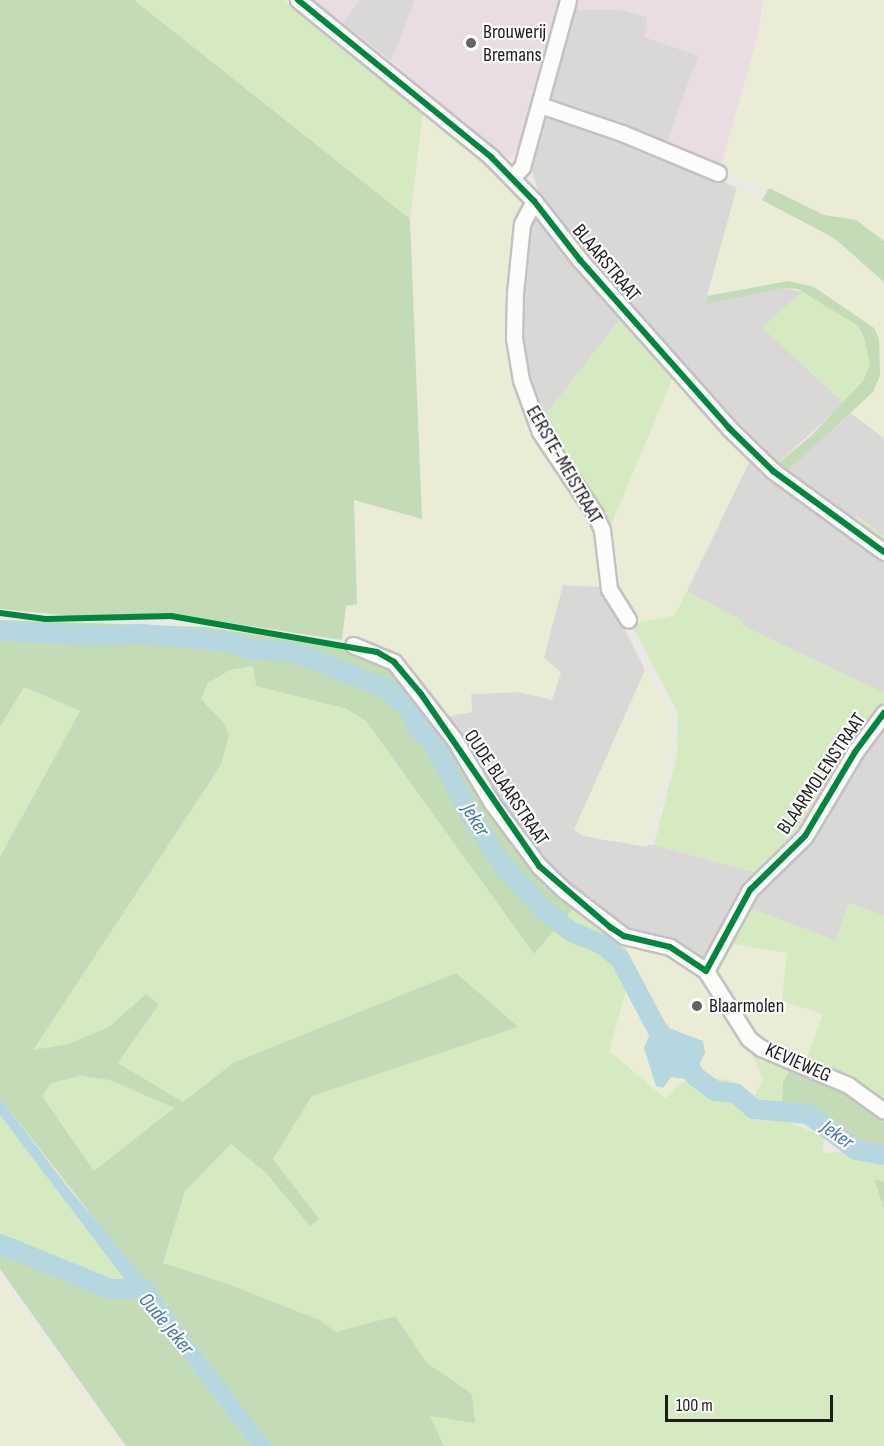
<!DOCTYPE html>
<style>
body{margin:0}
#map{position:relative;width:884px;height:1446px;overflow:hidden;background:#ebe9e4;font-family:"Sofia Sans Condensed",sans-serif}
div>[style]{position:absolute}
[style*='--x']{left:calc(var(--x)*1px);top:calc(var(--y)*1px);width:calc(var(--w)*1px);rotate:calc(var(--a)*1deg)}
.residential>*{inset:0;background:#dad8d6}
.industrial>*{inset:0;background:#e9dce3}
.farmland>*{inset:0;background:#eaecd6}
.grass>*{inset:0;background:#d6eac1}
.forest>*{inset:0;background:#c3dbb7}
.water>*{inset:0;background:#b6d6e0}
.river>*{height:20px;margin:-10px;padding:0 10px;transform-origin:10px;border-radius:10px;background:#b6d6e0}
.roads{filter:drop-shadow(2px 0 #c3c2c0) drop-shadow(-2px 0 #c3c2c0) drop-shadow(0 2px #c3c2c0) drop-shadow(0 -2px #c3c2c0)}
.minor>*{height:15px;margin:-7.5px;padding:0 7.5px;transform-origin:7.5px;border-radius:7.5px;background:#fcfcfb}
.cycleway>*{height:6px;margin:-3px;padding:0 3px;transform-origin:3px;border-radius:3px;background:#00873e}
.dots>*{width:16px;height:16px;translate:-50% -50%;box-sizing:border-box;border:3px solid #fff;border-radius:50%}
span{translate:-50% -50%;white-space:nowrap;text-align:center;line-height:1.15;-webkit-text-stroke:4.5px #fff;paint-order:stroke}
.poi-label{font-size:20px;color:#1c1c1c}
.left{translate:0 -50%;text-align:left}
.street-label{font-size:20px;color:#1c1c1c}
.water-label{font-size:21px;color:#4577af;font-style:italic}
.scale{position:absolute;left:665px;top:1395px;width:168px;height:27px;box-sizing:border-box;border:3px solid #1c1c1c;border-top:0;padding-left:8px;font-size:18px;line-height:21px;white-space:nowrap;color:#1c1c1c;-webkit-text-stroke:4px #fff;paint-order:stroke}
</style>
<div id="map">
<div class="residential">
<i style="clip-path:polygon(360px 0,415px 0,391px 61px,342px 22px)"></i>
<i style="clip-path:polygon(574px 10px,622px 10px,647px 17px,698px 56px,666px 146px,549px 100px)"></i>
<i style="clip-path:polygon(548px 114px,629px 140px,737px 188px,705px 303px,785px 288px,803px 292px,762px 327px,844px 403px,777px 464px,734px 423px,602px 278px,541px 201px,531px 167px)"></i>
<i style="clip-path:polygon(535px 216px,621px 318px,540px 422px,520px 345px,528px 223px)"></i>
<i style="clip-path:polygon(849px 412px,884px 438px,884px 536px,857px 516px,850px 522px,786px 472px)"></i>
<i style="clip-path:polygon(750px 460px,800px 501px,884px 557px,884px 693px,741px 625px,742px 621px,687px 591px)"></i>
<i style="clip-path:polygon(563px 585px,604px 587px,645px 670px,575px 830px,603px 840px,654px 845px,758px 873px,708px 960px,678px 943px,615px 925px,551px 871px,516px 826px,444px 717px,472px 712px,471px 694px,519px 692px,552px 699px,544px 657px)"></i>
<i style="clip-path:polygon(884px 726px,884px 916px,849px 903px,836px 941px,747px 907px,761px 887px,812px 840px,843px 784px)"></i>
</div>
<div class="industrial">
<i style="clip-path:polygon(311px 0,360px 0,342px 22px)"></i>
<i style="clip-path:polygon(415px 0,560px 0,518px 156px,505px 159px,391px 61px)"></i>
<i style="clip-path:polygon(575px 0,763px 0,759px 32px,720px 170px,666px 146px,698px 56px,644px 37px,647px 17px,622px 10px,574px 10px)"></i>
</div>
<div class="farmland">
<i style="clip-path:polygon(763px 0,884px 0,884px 241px,856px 220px,824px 215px,720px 170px,759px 32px)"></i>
<i style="clip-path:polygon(423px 112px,511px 185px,521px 199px,514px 269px,513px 364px,593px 518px,604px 587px,563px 585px,544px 657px,561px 673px,552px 700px,519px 692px,471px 694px,472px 712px,444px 717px,387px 652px,342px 640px,346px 606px,357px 604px,354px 499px,422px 518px,410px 219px)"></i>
<i style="clip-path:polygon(737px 188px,834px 238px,884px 282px,884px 438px,849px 412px,873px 392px,879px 338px,814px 287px,763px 283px,707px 296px)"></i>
<i style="clip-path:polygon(674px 375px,750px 460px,675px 615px,635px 624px,609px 561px,609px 530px)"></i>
<i style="clip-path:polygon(645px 670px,671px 711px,675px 732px,647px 847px,584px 836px,574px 830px)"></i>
<i style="clip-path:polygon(728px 943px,787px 953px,823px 1013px,806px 1061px,749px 1046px,763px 1080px,754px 1097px,733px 1081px,704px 1079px,698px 1085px,686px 1080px,665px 1098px,609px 1051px,626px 989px,617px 965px,627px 947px,646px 946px,697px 971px)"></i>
<i style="clip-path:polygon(0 1277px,122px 1446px,0 1446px)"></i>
</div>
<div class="grass">
<i style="clip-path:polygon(134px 0,285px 0,423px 112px,410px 219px)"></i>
<i style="clip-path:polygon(803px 292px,858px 326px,869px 349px,870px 364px,863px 381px,844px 403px,762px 327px)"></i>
<i style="clip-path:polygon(621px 318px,674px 375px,609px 530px,609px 561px,635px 624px,675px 615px,687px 591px,743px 621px,741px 625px,884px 693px,884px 711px,814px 816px,758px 873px,654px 845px,677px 754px,678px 713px,611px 585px,604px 529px,540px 422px)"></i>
<i style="clip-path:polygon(857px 516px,884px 536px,884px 545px,850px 522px)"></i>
<i style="clip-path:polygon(254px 666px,256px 686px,347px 709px,366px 721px,534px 954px,574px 908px,627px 947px,617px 965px,626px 989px,609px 1051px,665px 1098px,686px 1080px,698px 1085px,703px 1079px,700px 1076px,733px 1081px,754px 1097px,763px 1080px,749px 1046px,791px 1068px,783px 1082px,782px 1102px,756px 1100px,753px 1119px,788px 1122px,824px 1136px,823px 1153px,845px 1152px,884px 1160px,884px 1183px,874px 1180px,884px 1209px,884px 1446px,444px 1446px,430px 1416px,472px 1395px,427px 1363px,395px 1317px,336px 1332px,320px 1320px,228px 1284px,163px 1263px,185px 1191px,231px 1144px,265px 1172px,310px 1226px,318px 1219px,273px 1159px,312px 1096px,518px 1027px,233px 1063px,183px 1102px,118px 1063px,159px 1004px,146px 994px,110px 1026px,69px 1044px,32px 1051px,221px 765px,223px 722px,201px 699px,208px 683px,229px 670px)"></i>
<i style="clip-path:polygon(24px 687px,80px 711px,0 857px,0 727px)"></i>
<i style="clip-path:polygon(849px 903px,884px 916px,884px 1105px,806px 1061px,823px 1014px,782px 1001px,787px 953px,728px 943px,747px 907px,836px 941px)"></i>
<i style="clip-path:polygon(81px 1076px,110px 1080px,175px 1108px,94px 1171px,42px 1096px,51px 1083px)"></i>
<i style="clip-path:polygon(0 1115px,129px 1284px,90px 1277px,0 1238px)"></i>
</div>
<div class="forest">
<i style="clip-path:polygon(0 0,134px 0,410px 219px,422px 519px,354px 500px,357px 604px,346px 606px,342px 640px,172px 614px,73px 616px,0 609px)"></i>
<i style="clip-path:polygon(769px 188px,824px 215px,856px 220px,884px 241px,884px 282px,834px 238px,762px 200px)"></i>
<i style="clip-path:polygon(788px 281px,814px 287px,874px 328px,879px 339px,880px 376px,873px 392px,786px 472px,777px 464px,811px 436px,863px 381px,870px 364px,864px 337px,858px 326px,798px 289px,785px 288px,705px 304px,707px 296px)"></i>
<i style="clip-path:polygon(evenodd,0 620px,206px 627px,360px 651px,394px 668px,540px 877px,574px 908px,534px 954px,366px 721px,347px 709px,256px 686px,253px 666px,230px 670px,208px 683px,201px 699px,223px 722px,229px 735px,221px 765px,33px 1050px,69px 1044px,110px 1026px,146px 994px,159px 1004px,118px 1063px,183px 1102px,233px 1063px,456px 973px,518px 1027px,312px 1096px,273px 1159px,319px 1219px,310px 1226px,265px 1172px,231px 1144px,185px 1191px,163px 1263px,228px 1284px,320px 1320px,336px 1332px,395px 1316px,427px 1363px,472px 1394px,475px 1423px,430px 1416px,444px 1446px,272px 1446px,0 1098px,0 857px,80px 711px,24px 687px,0 727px,0 620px,81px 1076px,110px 1080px,174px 1108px,94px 1171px,42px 1096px,51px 1083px,81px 1076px)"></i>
<i style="clip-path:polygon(791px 1068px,859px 1101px,884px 1122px,884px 1151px,862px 1147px,839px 1129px,819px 1128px,792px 1119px,782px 1102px,783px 1082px)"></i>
<i style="clip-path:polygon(874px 1179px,884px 1182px,884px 1209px)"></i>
<i style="clip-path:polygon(0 1254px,110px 1296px,136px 1294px,251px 1446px,126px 1446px,0 1269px)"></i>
</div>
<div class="water">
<i style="clip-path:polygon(627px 961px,660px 1020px,649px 1029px,618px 965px)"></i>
<i style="clip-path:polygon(661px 1025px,703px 1041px,705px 1053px,700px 1063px,704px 1079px,698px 1085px,694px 1080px,671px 1077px,663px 1088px,656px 1086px,644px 1048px,651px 1031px)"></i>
<i style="clip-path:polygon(0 1098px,70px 1190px,152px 1287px,272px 1446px,251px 1446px,0 1115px)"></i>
</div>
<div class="river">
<i style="--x:0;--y:631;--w:97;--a:3"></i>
<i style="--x:97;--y:636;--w:45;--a:-2.5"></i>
<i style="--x:142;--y:634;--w:84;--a:5.4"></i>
<i style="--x:226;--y:642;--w:25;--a:16"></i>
<i style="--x:250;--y:649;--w:46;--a:5"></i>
<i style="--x:296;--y:653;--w:96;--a:21.5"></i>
<i style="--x:385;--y:688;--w:32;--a:41"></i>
<i style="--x:409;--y:709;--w:22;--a:66"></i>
<i style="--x:418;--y:729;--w:18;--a:41"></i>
<i style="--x:432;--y:741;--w:85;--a:62.5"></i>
<i style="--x:471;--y:816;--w:57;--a:57.1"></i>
<i style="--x:502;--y:864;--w:61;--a:47.7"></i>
<i style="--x:543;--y:909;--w:35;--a:39"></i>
<i style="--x:570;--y:931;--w:36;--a:23"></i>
<i style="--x:603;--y:945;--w:22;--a:39"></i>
<i style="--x:620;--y:959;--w:77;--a:62.1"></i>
<i style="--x:656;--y:1027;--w:64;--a:51.3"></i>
<i style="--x:696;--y:1077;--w:24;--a:36"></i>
<i style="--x:715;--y:1091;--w:20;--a:6"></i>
<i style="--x:735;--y:1093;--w:25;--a:40"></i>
<i style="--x:754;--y:1109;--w:54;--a:5.3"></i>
<i style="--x:808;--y:1114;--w:60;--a:36.9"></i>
<i style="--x:856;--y:1150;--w:28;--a:10"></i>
<i style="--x:0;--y:1244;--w:120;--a:22.1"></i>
<i style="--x:111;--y:1289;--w:32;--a:0"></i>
<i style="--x:143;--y:1289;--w:17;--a:54"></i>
</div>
<div class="roads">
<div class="minor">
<i style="--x:298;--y:0;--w:249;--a:39.1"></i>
<i style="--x:491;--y:157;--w:62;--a:45.7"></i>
<i style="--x:534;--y:201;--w:75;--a:52.1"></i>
<i style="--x:580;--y:260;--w:225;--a:48.4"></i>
<i style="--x:729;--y:428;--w:62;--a:44.3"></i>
<i style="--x:773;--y:471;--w:137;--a:36.1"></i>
<i style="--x:540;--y:105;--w:87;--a:18.9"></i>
<i style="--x:622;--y:133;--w:104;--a:22.6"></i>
<i style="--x:512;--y:178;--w:15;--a:-48"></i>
<i style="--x:522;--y:167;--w:173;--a:-74.6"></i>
<i style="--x:534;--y:201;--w:26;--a:118"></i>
<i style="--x:522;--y:224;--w:69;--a:95.8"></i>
<i style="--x:515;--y:293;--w:45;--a:91.3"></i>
<i style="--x:514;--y:338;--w:43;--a:80.5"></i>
<i style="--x:521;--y:380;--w:55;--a:69.9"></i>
<i style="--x:540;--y:432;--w:99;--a:56.1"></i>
<i style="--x:595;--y:514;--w:17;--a:66"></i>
<i style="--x:602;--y:530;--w:59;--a:83.2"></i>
<i style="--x:609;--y:589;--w:36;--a:58"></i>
<i style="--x:353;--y:645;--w:44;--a:22.5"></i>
<i style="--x:394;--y:662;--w:98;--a:52.1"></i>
<i style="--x:454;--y:739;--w:74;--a:59.3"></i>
<i style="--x:492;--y:803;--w:79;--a:53.3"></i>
<i style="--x:539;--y:866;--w:35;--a:44"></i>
<i style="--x:564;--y:890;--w:76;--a:37.5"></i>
<i style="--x:624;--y:936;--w:47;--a:13.4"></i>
<i style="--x:670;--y:947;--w:43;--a:33.7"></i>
<i style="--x:706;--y:971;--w:80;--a:57.7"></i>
<i style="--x:749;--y:1039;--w:15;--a:37"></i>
<i style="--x:761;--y:1048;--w:95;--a:23"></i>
<i style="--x:848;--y:1085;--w:44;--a:35.8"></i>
<i style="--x:706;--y:971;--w:92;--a:-61.5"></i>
<i style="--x:750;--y:890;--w:77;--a:-44.5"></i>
<i style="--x:805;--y:836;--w:98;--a:-59.2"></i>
<i style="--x:855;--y:752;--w:49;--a:-53.4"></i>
</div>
</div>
<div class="cycleway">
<i style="--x:298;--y:0;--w:249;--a:39.1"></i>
<i style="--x:491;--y:157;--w:62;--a:45.7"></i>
<i style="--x:534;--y:201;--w:75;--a:52.1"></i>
<i style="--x:580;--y:260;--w:225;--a:48.4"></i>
<i style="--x:729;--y:428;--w:62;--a:44.3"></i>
<i style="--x:773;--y:471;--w:137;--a:36.1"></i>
<i style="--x:0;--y:613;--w:46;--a:7.4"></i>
<i style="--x:46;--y:619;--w:125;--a:-1.4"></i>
<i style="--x:171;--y:616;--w:209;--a:9.9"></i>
<i style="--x:377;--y:652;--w:20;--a:30"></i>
<i style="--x:394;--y:662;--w:42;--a:49.8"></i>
<i style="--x:421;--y:694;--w:209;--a:55.5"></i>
<i style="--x:539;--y:866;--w:94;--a:40.7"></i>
<i style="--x:610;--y:927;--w:17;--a:33"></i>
<i style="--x:624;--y:936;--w:47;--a:13.4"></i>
<i style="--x:670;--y:947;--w:43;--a:33.7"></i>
<i style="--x:706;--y:971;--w:92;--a:-61.5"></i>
<i style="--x:750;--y:890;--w:77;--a:-44.5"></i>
<i style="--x:805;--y:836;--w:98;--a:-59.2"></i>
<i style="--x:855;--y:752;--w:49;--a:-53.4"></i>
</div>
<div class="dots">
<i style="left:471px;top:43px;background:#646462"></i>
<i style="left:697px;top:1006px;background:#646462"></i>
</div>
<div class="poi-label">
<span class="left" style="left:483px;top:44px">Brouwerij<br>Bremans</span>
<span class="left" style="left:709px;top:1006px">Blaarmolen</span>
</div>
<div class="street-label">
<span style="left:606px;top:263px;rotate:50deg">BLAARSTRAAT</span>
<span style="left:564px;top:465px;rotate:60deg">EERSTE-MEISTRAAT</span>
<span style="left:822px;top:774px;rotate:-56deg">BLAARMOLENSTRAAT</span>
<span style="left:506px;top:788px;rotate:56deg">OUDE BLAARSTRAAT</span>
<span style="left:798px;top:1063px;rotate:24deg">KEVIEWEG</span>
</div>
<div class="water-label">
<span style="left:475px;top:820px;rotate:59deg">Jeker</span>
<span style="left:837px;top:1135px;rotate:35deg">Jeker</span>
<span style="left:166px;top:1324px;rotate:50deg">Oude Jeker</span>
</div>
<div class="scale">100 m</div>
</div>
